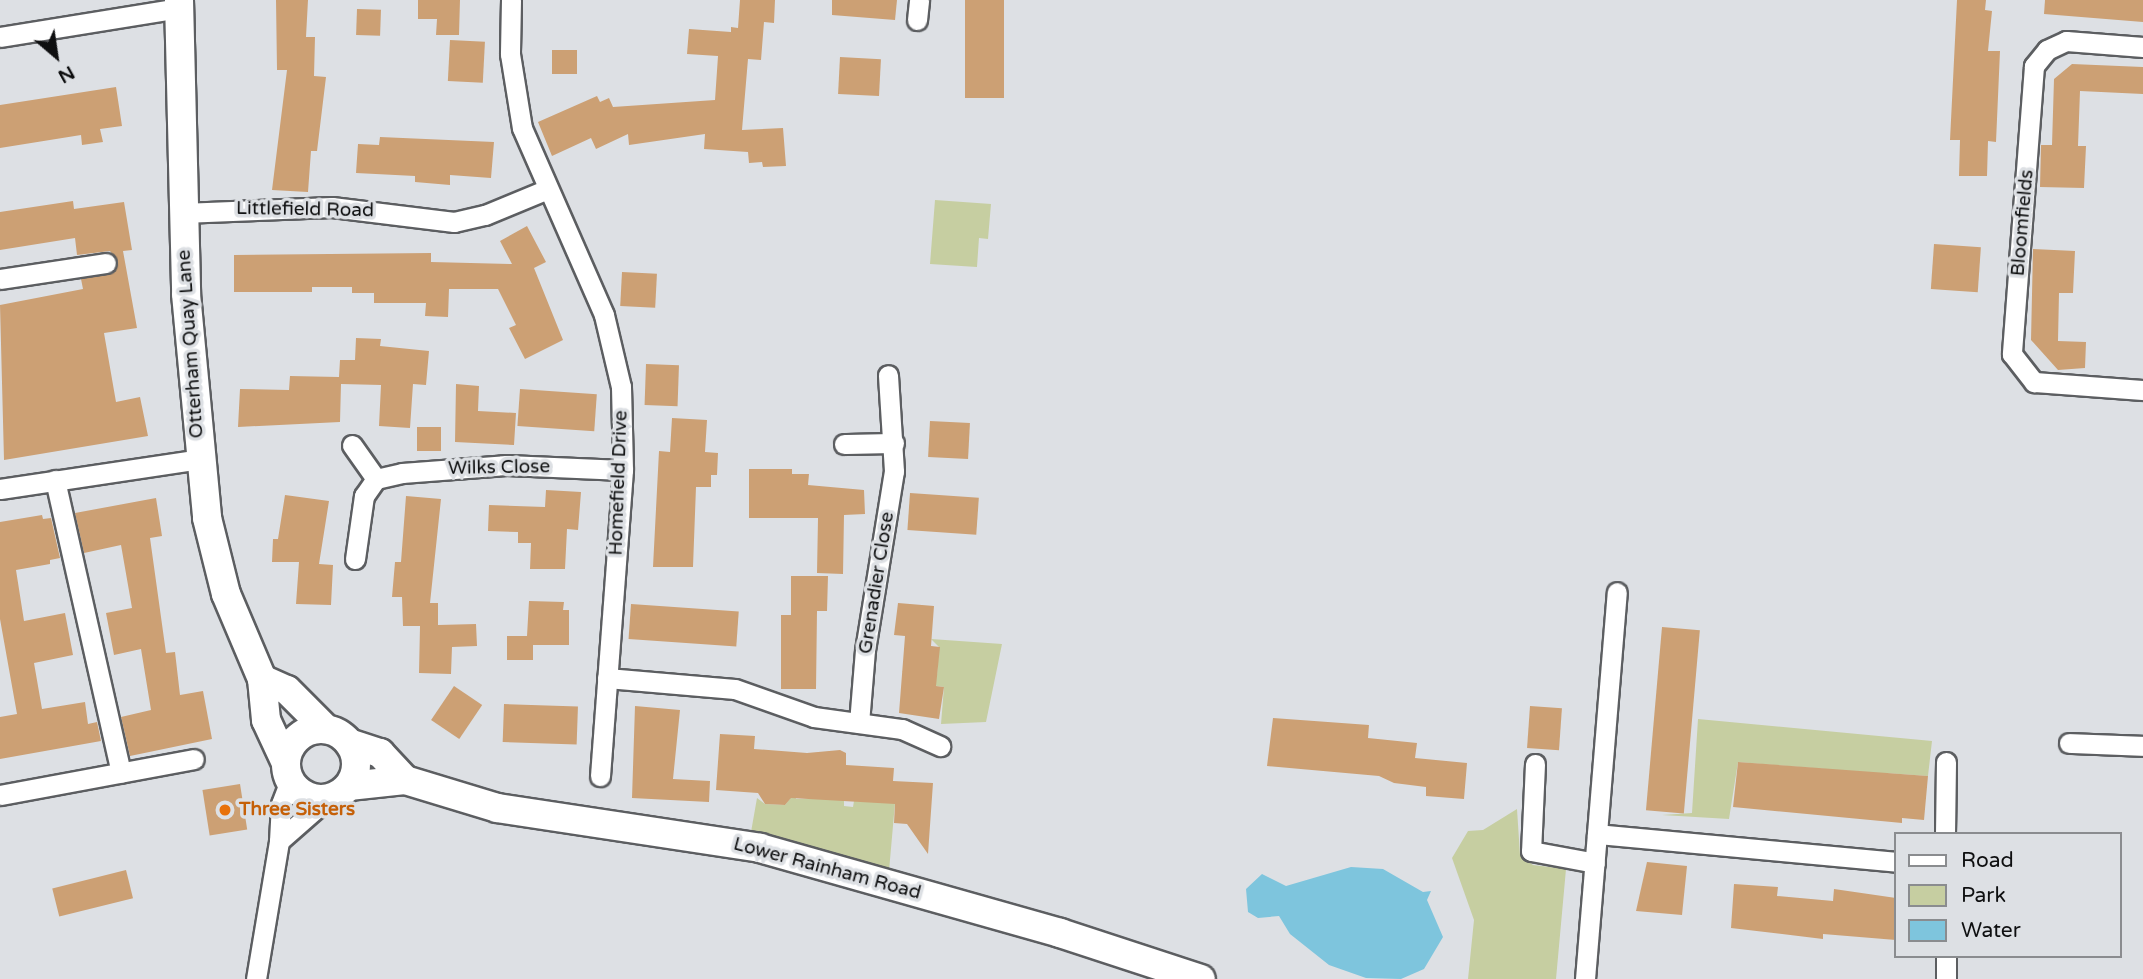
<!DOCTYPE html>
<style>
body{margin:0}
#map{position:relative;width:2143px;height:979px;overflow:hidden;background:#dde0e4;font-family:"Varela Round",sans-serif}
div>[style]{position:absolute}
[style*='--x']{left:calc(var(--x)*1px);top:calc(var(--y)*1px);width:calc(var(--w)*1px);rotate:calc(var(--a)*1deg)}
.green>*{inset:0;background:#c6cea1}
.water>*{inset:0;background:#7ec5dd}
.building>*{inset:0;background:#cca074;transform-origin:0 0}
.roads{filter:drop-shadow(2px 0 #5c5e61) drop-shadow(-2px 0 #5c5e61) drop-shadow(0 2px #5c5e61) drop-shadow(0 -2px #5c5e61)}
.street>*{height:19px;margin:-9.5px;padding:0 9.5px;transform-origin:9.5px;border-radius:9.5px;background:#fff}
.secondary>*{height:28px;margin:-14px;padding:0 14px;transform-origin:14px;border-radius:14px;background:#fff}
.secondary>.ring{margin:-14px;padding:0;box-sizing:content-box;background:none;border:28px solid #fff;border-radius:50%}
.dots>*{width:19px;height:19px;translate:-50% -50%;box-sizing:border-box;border:4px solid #dde0e4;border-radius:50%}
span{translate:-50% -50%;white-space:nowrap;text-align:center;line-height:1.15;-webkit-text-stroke:7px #dde0e4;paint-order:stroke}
.street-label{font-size:19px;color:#0e0f10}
.food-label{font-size:19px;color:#c56008;font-weight:700}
.left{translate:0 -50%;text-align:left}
.legend{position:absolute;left:1894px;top:832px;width:228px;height:126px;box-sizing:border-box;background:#dde0e4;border:2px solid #8a8c8f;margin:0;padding:9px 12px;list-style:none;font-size:21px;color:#0e0f10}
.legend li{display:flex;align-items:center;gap:14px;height:35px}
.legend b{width:35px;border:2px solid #8a8c8f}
.north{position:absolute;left:21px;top:21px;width:70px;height:70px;-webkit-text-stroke:5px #dde0e4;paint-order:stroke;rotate:151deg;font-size:19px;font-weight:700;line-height:28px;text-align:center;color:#0e0f10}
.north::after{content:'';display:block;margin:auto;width:24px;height:32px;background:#0e0f10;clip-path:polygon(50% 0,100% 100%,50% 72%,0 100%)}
</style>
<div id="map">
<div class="green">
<i style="clip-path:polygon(935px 200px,991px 204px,988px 239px,979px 238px,977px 267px,930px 264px)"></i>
<i style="clip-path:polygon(931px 639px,1002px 644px,986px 722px,941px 724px,944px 687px,904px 681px,907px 676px,902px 671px,937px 675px,939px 647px)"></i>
<i style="clip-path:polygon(1698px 719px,1932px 741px,1928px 776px,1886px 773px,1882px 821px,1825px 769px,1738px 762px,1729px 819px,1662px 815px,1692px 813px)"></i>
<i style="clip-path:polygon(792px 776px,796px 799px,808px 799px,809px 788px,844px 790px,844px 806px,853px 807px,854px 801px,895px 803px,889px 871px,751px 832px,757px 798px,765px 804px,785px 805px,790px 799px)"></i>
<i style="clip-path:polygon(1517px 809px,1520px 855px,1533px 865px,1566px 869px,1556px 979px,1468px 979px,1474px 920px,1452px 858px,1468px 831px,1483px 830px)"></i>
</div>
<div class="water">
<i style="clip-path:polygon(1351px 867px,1383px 869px,1423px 892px,1431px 891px,1427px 900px,1443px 937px,1424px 969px,1401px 979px,1366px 978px,1329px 965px,1290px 934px,1279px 916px,1258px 918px,1248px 912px,1246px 889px,1262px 874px,1286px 886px)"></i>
</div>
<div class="building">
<i style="clip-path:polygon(276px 0,308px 0,306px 37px,315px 37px,314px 76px,326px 77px,317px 151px,311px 151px,308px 192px,272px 190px,287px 70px,277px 70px)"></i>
<i style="clip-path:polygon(418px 0,460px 0,459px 35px,436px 35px,437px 19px,418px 19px)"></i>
<i style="clip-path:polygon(740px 0,775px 0,774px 23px,764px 22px,761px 60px,748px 59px,742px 130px,783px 128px,786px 166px,763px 167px,762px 162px,749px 163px,748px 152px,704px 149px,705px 134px,629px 145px,628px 134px,596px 149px,591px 138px,552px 156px,538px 122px,597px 96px,600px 102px,609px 98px,613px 107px,715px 100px,718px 56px,687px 54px,689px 29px,731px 32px,731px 27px,738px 28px)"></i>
<i style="clip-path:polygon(832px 0,897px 0,895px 20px,832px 15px)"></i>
<i style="left:965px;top:0;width:39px;height:98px"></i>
<i style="clip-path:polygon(1957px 0,1986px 0,1985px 10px,1992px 11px,1988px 51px,2000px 51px,1996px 142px,1988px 141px,1987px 176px,1959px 176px,1960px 140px,1950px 140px)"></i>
<i style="clip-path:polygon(2045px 0,2143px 0,2143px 22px,2044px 14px)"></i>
<i style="left:357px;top:9px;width:24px;height:26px;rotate:2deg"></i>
<i style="left:450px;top:40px;width:35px;height:41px;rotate:3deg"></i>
<i style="left:552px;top:50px;width:25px;height:24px"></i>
<i style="left:840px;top:57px;width:41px;height:37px;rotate:3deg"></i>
<i style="clip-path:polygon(2072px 64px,2143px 67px,2143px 94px,2080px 91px,2078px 146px,2086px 146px,2084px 188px,2040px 187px,2041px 145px,2052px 145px,2054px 79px)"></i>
<i style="clip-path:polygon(116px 87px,122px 126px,100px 129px,103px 142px,82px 145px,81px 135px,0 148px,0 105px)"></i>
<i style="clip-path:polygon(380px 137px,494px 142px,491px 178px,450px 175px,450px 185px,415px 182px,415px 176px,356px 173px,358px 144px,379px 145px)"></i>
<i style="clip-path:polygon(73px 201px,74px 209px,124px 202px,132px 250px,123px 251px,137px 328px,104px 333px,116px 402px,140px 397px,148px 436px,4px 460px,0 305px,83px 289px,81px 279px,113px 273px,118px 262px,110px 251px,77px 255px,75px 238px,0 250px,0 212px)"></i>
<i style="clip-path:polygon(527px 226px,546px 262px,534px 268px,563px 340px,525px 359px,509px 328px,516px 325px,498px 289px,449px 289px,448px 317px,425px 316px,426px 303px,374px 303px,374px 293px,352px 293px,352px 287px,312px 287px,312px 292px,234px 292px,234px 255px,431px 253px,431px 262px,512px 264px,500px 241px)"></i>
<i style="left:1934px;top:244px;width:47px;height:45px;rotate:4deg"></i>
<i style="clip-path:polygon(2033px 249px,2075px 251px,2073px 293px,2059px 293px,2058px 341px,2086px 342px,2085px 368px,2058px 370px,2031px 340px)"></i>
<i style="left:622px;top:272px;width:35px;height:34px;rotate:3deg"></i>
<i style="clip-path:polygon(356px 338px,381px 339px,380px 346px,429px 351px,426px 385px,413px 384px,410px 428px,379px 426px,381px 385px,341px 384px,340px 422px,238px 427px,240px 389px,289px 390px,290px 376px,339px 377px,340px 360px,355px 360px)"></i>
<i style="left:646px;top:364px;width:33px;height:41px;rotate:2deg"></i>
<i style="clip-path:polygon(456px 384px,479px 386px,478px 411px,516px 413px,514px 445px,455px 442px)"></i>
<i style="left:520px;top:389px;width:77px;height:37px;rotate:4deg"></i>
<i style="clip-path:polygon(672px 418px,707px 420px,705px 452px,718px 453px,717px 475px,711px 475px,711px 487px,696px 487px,693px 567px,653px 567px,659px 451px,670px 452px)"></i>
<i style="left:930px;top:421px;width:40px;height:36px;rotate:3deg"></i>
<i style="left:417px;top:427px;width:24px;height:24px"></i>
<i style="clip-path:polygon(749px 469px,792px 469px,792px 474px,809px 474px,808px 485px,864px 490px,865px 514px,844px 515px,843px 574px,817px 573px,818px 518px,749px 518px)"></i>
<i style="clip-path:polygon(546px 490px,581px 492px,578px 530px,567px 529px,565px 569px,530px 569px,531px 543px,518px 543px,518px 532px,488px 531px,489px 505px,545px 507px)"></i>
<i style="left:910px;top:493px;width:69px;height:37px;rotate:4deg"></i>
<i style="clip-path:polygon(285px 495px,329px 501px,319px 564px,333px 565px,331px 605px,296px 604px,299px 562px,272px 562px,273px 539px,278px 539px)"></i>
<i style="clip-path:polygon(406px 496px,441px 499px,430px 603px,438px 603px,438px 625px,476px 624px,477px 646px,452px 647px,451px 674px,419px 673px,420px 626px,403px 626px,402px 597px,392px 597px,395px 562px,401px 562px)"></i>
<i style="clip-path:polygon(156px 498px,162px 536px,150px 538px,166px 653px,175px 652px,180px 695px,203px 691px,212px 739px,130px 756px,121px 717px,151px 710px,141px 649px,114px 655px,106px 613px,132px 608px,121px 545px,84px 553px,75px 513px)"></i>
<i style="clip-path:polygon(42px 515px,43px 519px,51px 518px,60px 558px,50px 560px,50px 564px,16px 570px,24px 621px,65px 613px,73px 655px,34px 663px,42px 709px,85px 702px,88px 724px,97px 722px,101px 741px,0 759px,0 717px,17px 714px,0 619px,0 522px)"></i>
<i style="clip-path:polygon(791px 576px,828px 576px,827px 611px,817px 611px,816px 689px,781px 689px,781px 615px,791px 615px)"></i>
<i style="clip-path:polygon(529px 601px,564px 602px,563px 610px,569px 610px,569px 645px,533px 645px,533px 660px,507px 660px,507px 636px,527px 636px)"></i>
<i style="clip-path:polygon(898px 603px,934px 606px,931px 646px,940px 647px,936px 686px,944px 687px,939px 719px,899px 713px,905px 636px,894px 635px)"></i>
<i style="left:631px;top:604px;width:108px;height:35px;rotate:4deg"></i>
<i style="left:1662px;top:627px;width:38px;height:184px;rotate:5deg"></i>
<i style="left:454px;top:686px;width:34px;height:41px;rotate:34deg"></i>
<i style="left:504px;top:704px;width:74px;height:38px;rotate:2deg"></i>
<i style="clip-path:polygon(635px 706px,680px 710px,673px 779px,710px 781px,709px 802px,632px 798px)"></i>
<i style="left:1530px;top:706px;width:32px;height:42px;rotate:4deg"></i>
<i style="clip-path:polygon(1273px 718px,1369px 725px,1368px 738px,1417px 743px,1415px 758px,1467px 763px,1464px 799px,1426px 796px,1426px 787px,1394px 783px,1379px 776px,1267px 766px)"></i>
<i style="clip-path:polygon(720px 734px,755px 736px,754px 749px,807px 753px,840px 750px,846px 753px,846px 765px,894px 768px,893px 781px,933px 783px,928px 854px,907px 824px,894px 823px,895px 804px,791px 798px,785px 805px,765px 804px,758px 793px,716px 790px)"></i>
<i style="clip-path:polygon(1738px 762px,1928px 776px,1924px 820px,1902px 818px,1902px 823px,1733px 807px)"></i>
<i style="left:240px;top:784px;width:46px;height:38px;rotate:81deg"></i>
<i style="clip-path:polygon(1647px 862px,1687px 866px,1682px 915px,1636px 911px)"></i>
<i style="left:126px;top:870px;width:29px;height:76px;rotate:76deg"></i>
<i style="clip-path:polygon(1734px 884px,1778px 887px,1777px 896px,1833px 901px,1834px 889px,1896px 898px,1896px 940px,1823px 934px,1823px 939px,1731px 928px)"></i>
</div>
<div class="roads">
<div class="street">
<i style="--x:511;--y:0;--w:54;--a:91.1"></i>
<i style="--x:510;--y:54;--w:75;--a:80.8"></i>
<i style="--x:522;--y:128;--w:204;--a:66.3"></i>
<i style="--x:604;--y:315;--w:74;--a:76.7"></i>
<i style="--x:621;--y:387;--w:83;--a:88.6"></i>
<i style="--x:623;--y:470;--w:307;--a:94.3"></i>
<i style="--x:917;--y:20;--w:20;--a:-84"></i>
<i style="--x:0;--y:37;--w:181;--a:-9.2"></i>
<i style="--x:2143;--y:47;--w:77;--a:-175.5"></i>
<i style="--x:2066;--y:41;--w:21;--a:155"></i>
<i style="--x:2047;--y:50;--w:21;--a:129"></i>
<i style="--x:2034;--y:66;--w:289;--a:94.4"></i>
<i style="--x:2012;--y:354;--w:36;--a:52"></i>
<i style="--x:2034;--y:382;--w:109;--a:4.2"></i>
<i style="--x:182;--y:213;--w:150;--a:-2.3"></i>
<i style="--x:332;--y:207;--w:123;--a:7"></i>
<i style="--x:454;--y:222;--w:32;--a:-13"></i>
<i style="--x:485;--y:215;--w:68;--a:-22.4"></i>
<i style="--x:0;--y:279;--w:107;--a:-8.6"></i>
<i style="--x:844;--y:444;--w:50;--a:-1.1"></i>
<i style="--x:352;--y:445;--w:42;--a:54.8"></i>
<i style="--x:55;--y:480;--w:300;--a:77.3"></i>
<i style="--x:0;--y:489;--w:202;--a:-8.5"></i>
<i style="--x:355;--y:559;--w:64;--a:-81.9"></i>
<i style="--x:364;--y:496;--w:21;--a:-55"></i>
<i style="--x:376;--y:479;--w:27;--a:-13"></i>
<i style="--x:402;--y:473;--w:105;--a:-4.4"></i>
<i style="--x:507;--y:465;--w:116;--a:2.5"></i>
<i style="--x:607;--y:678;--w:128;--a:4.9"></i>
<i style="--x:735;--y:689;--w:84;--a:19.5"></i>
<i style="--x:814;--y:717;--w:89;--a:7.8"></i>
<i style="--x:902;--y:729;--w:42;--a:24.1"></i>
<i style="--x:859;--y:723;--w:73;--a:-85.3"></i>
<i style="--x:865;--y:650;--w:181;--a:-80.8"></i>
<i style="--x:894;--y:471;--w:96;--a:-93.6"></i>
<i style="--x:2069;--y:743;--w:74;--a:2.3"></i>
<i style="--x:1535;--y:764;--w:87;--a:92.6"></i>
<i style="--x:1531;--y:851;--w:65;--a:10.6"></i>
<i style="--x:0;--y:795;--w:197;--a:-10.5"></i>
<i style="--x:1597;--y:834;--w:300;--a:5.3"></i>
<i style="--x:1945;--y:834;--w:72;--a:-89.2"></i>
<i style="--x:279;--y:841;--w:64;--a:-41.2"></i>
<i style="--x:1946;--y:956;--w:23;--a:90"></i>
<i style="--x:256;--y:979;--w:140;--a:-80.5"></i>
<i style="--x:279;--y:841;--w:37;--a:-87"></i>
<i style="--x:281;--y:804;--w:26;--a:-69"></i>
<i style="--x:1585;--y:979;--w:388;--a:-85.3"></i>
</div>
<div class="secondary">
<i style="--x:179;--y:0;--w:294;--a:88.6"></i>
<i style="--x:186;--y:294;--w:225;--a:84.6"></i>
<i style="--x:207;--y:518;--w:78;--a:76"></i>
<i style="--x:226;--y:594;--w:92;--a:67"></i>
<i style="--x:262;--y:679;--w:41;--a:84.4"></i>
<i style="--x:266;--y:720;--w:47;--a:65.1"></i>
<i style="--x:262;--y:679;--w:27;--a:24"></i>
<i style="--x:287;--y:690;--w:55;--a:45"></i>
<i class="ring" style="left:286px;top:729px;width:42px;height:42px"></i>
<i style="--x:349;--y:743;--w:33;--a:18"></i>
<i style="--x:380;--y:753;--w:37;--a:47"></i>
<i style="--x:349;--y:786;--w:56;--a:-6.1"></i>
<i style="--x:405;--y:780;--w:96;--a:16.9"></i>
<i style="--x:497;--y:808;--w:266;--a:8.6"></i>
<i style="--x:760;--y:848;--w:312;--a:15.8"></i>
<i style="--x:1060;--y:933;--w:148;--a:18.1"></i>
</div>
</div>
<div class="dots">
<i style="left:225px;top:810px;background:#e8710a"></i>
</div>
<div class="street-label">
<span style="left:305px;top:210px;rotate:1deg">Littlefield Road</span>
<span style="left:2023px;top:223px;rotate:-85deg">Bloomfields</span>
<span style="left:191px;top:344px;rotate:-94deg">Otterham Quay Lane</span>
<span style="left:499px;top:468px;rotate:-1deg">Wilks Close</span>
<span style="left:619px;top:483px;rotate:-88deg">Homefield Drive</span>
<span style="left:877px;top:583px;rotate:-81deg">Grenadier Close</span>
<span style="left:827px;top:869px;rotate:15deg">Lower Rainham Road</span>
</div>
<div class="food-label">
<span class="left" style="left:239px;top:810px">Three Sisters</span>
</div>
<ul class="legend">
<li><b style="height:9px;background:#fff"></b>Road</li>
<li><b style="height:19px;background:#c6cea1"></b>Park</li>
<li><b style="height:19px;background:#7ec5dd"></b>Water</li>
</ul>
<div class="north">N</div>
</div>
